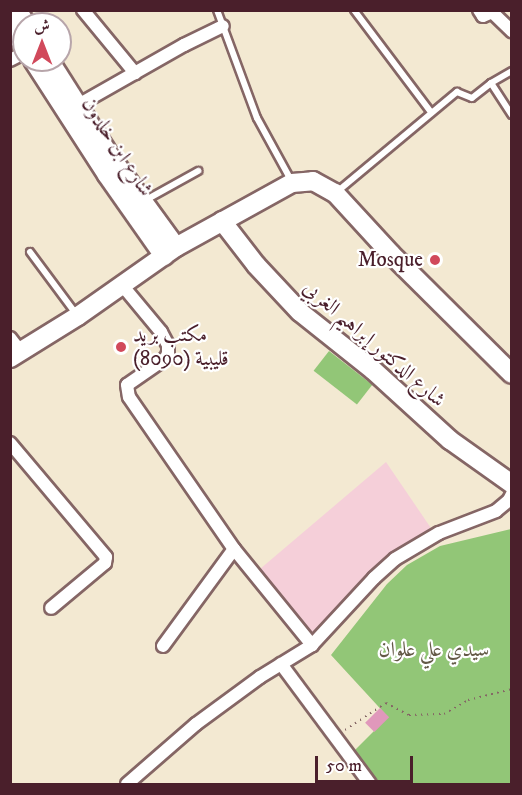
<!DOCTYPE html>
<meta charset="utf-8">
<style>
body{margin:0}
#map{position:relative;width:522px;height:795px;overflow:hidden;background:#f3e9d2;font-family:"IM FELL DW Pica",Amiri,serif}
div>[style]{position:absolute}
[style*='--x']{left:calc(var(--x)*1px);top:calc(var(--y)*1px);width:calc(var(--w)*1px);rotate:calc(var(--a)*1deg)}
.built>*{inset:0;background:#f5cfd9}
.green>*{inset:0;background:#92c677;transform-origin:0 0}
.building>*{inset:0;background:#e098bb;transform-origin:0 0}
.path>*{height:2px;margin-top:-1px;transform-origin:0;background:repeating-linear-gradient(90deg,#856665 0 1.5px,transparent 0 6px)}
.roads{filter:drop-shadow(2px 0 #856665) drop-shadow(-2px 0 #856665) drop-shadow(0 2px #856665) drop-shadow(0 -2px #856665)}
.lane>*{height:6px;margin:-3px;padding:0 3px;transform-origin:3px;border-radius:3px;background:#fff}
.street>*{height:12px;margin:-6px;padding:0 6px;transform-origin:6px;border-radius:6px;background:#fff}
.secondary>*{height:18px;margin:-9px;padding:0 9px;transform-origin:9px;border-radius:9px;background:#fff}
.dots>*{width:16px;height:16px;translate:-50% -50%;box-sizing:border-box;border:3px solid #fff;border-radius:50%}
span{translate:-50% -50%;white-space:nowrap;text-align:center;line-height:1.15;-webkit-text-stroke:4.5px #fff;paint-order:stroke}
.street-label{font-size:21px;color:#4a1f2b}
.poi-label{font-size:21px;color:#4a1f2b}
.right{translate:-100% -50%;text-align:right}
.left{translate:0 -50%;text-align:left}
.park-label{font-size:21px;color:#635946}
.frame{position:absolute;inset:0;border:12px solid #4a1f2b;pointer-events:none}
.north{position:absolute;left:12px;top:12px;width:60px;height:60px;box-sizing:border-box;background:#fff;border:2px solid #b7a5aa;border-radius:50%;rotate:0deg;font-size:16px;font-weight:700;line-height:24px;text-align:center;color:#4a1f2b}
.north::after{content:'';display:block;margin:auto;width:21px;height:27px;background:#d1495b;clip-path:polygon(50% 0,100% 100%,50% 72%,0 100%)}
.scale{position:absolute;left:315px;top:756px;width:98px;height:27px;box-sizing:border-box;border:3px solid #4a1f2b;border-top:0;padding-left:8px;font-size:18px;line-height:21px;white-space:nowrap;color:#4a1f2b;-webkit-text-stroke:4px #fff;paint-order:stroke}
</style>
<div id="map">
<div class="built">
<i style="clip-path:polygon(386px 462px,435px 534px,396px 555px,317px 643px,260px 569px)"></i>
</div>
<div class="green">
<i style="left:329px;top:351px;width:55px;height:25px;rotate:38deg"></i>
<i style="clip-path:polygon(511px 529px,511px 784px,376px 784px,351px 754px,388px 717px,331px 655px,387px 584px,407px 565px,440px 546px)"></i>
</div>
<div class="building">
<i style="left:380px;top:708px;width:13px;height:21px;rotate:45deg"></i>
</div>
<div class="path">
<i style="--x:345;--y:730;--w:49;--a:-33.4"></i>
<i style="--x:386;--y:703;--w:26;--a:28"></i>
<i style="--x:409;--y:715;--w:35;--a:-2"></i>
<i style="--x:444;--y:714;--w:28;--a:-30"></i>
<i style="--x:468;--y:700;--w:45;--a:-14"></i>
</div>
<div class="roads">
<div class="lane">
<i style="--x:217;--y:10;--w:115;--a:69.7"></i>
<i style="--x:257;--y:118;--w:71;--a:61.3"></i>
<i style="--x:354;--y:10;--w:128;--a:53"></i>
<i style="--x:491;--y:83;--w:38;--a:57"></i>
<i style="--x:338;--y:191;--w:155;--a:-39.8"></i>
<i style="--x:457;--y:92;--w:16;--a:22"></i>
<i style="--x:472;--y:98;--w:24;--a:-38"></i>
<i style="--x:491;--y:83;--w:24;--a:-30"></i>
<i style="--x:146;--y:200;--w:60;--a:-29.1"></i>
<i style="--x:30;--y:252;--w:77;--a:53.4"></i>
</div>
<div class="street">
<i style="--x:83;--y:10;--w:82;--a:50.5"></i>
<i style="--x:479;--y:10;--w:7;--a:56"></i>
<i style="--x:483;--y:16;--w:10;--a:-24"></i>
<i style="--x:492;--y:12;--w:28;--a:44"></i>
<i style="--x:10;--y:60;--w:16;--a:-27"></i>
<i style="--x:73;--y:108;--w:128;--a:-29.6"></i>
<i style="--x:184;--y:45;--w:43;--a:-26"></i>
<i style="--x:122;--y:285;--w:61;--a:50.3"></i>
<i style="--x:161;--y:332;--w:15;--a:62"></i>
<i style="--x:168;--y:345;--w:8;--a:90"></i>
<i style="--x:168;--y:353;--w:5;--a:112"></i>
<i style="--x:166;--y:358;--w:47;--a:145.3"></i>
<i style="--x:127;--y:385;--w:12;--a:81"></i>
<i style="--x:129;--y:397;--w:185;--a:55.4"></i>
<i style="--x:234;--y:549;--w:124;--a:50.9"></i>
<i style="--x:10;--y:338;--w:16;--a:52"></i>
<i style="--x:10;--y:443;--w:149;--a:49.9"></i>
<i style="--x:106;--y:557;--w:6;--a:99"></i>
<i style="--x:105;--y:563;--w:70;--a:140.2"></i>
<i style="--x:163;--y:646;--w:120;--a:-53.8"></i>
<i style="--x:281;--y:664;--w:149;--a:53.4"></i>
<i style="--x:127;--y:784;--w:91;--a:-41"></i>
<i style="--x:196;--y:724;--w:79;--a:-36.3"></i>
<i style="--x:260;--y:677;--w:61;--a:-31.6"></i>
<i style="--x:312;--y:645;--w:91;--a:-47.2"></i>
<i style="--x:374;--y:578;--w:28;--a:-42"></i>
<i style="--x:395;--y:559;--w:51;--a:-30.6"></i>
<i style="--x:439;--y:533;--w:61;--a:-21.1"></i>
<i style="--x:496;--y:511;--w:17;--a:-40"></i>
<i style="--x:509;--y:500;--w:7;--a:-63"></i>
</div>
<div class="secondary">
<i style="--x:17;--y:10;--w:17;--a:57"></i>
<i style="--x:10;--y:26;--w:24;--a:55"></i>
<i style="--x:33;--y:60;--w:137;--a:57.2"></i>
<i style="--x:107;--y:175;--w:99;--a:54.9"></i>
<i style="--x:49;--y:60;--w:114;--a:57.6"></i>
<i style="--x:110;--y:156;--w:112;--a:54"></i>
<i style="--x:222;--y:221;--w:56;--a:52.3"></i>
<i style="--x:256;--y:265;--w:64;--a:46.9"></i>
<i style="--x:300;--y:312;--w:93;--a:38.5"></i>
<i style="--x:373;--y:370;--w:104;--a:42.3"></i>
<i style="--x:450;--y:440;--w:76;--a:35.4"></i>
<i style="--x:10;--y:358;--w:80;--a:-31.7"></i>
<i style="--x:78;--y:316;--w:120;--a:-35.1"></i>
<i style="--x:176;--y:247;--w:132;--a:-28.9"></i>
<i style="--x:292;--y:183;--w:21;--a:-5"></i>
<i style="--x:313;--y:181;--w:25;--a:29"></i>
<i style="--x:335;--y:193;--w:83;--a:47.4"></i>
<i style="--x:391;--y:254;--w:170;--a:44.8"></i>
</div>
</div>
<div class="dots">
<i style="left:435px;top:260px;background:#d1495b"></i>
<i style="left:121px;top:347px;background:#d1495b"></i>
</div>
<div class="street-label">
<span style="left:117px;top:147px;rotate:57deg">شارع ابن خلدون</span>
<span style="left:374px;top:344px;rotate:41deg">شارع الدكتور إبراهيم الغربي</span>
</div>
<div class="poi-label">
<span class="right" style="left:423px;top:260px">Mosque</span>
<span class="left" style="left:133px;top:347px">مكتب بريد<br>قليبية (8090)</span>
</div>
<div class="park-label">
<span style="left:434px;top:650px">سيدي علي علوان</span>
</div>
<div class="frame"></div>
<div class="north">ش</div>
<div class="scale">50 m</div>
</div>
